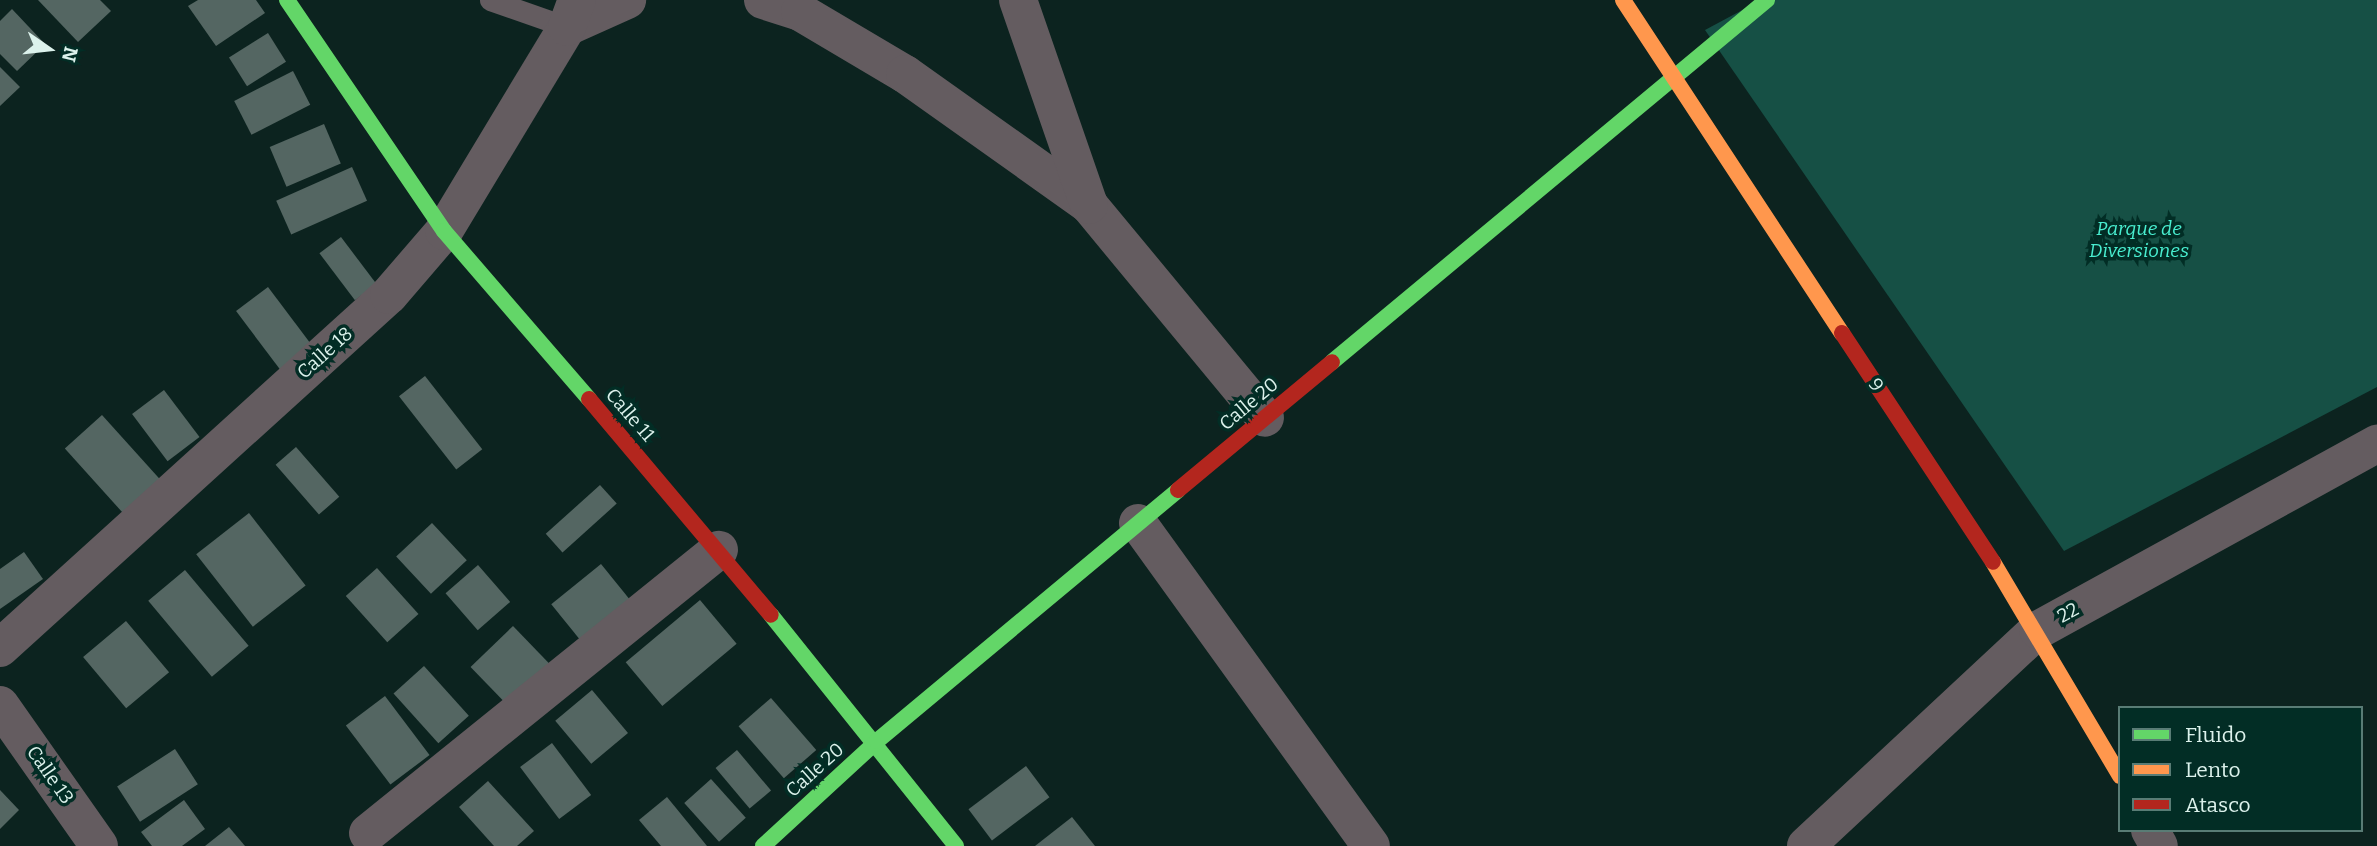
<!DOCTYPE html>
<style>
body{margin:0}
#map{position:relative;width:2377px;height:846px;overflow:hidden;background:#0c231f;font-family:Bitter,serif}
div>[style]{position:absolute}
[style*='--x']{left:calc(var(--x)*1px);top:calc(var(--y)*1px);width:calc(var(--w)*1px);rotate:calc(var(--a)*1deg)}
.green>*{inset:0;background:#165045}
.building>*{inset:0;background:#546662;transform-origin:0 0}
.lane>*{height:21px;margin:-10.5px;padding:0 10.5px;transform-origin:10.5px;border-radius:10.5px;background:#645c60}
.street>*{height:38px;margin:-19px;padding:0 19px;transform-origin:19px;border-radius:19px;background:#645c60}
.fast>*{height:16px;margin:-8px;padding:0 8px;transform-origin:8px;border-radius:8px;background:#63d668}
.slow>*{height:16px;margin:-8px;padding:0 8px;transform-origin:8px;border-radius:8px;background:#ff974d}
.jam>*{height:16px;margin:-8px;padding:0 8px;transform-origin:8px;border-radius:8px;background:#b3261e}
span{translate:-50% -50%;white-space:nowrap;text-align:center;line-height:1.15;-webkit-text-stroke:7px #022d25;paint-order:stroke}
.park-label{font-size:19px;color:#49eed0;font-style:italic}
.street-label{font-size:19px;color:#dcf2ec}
.legend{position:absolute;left:2118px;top:706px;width:245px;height:126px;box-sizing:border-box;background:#022d25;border:2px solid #597c75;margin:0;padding:9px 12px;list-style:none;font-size:21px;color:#dcf2ec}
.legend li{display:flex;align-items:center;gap:14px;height:35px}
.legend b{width:35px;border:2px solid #597c75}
.north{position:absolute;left:14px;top:14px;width:70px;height:70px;-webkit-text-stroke:5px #022d25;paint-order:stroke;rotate:104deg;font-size:19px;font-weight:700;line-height:28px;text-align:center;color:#dcf2ec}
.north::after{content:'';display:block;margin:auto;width:24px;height:32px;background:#dcf2ec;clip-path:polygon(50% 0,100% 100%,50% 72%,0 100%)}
</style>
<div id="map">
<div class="green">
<i style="clip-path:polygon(1761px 0,2377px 0,2377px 387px,2064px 551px,1705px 30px)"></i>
</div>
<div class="building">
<i style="clip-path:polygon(38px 0,100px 0,111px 11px,78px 42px)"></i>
<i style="clip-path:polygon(198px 0,256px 0,265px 13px,216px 46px,188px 6px)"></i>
<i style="clip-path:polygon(12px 9px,45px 44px,17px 71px,0 54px,0 21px)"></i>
<i style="left:268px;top:33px;width:34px;height:46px;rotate:58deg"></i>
<i style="clip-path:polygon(0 67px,20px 87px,0 106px)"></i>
<i style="left:293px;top:71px;width:38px;height:66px;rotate:63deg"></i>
<i style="left:324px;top:124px;width:43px;height:59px;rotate:67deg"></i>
<i style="left:352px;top:167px;width:37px;height:83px;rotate:66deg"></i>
<i style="left:341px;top:237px;width:59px;height:27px;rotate:53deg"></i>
<i style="left:268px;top:287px;width:81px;height:40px;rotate:53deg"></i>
<i style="left:425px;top:376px;width:93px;height:33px;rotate:52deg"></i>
<i style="left:164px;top:390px;width:59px;height:40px;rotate:53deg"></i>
<i style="left:102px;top:415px;width:94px;height:50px;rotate:48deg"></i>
<i style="left:296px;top:447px;width:66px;height:27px;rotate:49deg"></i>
<i style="left:600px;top:485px;width:25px;height:73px;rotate:48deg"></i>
<i style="left:249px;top:513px;width:92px;height:67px;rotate:52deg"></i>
<i style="left:432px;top:523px;width:51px;height:49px;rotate:47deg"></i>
<i style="clip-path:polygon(24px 552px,43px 579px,0 609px,0 569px)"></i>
<i style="left:601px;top:564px;width:46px;height:64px;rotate:51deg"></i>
<i style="left:478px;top:565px;width:49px;height:43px;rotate:49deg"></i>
<i style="left:377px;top:568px;width:62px;height:42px;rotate:48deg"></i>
<i style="left:185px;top:570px;width:99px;height:48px;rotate:50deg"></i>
<i style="left:700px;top:600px;width:57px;height:97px;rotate:50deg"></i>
<i style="left:126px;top:621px;width:67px;height:56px;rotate:50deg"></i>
<i style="left:513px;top:626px;width:58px;height:59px;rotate:46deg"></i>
<i style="left:424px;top:666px;width:67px;height:41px;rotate:48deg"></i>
<i style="left:592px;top:690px;width:56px;height:48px;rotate:50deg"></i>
<i style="left:385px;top:696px;width:74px;height:49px;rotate:53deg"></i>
<i style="left:771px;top:698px;width:69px;height:43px;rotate:49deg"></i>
<i style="left:552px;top:743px;width:65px;height:40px;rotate:53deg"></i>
<i style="left:175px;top:749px;width:42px;height:69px;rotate:57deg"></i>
<i style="left:737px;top:750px;width:53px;height:28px;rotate:50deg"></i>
<i style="left:1026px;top:766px;width:39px;height:72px;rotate:53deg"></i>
<i style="left:711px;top:779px;width:52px;height:36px;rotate:48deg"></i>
<i style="clip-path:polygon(488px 781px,534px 831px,517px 846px,494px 846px,459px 807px)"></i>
<i style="clip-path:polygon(0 790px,19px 810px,0 829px)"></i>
<i style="clip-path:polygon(667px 797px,707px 846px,661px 846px,639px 820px)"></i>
<i style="clip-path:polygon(184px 800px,205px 829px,182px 846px,152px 846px,141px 832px)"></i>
<i style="clip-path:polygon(1072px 817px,1095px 846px,1035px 846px)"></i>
<i style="clip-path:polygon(229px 827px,245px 846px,205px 846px)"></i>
</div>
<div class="lane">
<i style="--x:490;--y:0;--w:82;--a:19.3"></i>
</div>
<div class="street">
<i style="--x:763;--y:0;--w:39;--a:18"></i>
<i style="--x:800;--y:12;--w:122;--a:30.6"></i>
<i style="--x:905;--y:74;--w:226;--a:35.4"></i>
<i style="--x:1089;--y:205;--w:276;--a:50.4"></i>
<i style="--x:1018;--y:0;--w:217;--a:70.9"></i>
<i style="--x:567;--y:27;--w:66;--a:-24.2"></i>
<i style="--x:1138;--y:523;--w:398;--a:54.2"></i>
<i style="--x:0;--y:648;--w:525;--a:-42.22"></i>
<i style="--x:389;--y:295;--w:84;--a:-49.3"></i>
<i style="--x:444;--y:231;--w:238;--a:-58.9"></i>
<i style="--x:567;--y:27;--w:29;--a:-70"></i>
<i style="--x:0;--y:705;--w:172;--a:54.9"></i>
<i style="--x:2150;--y:830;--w:18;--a:61"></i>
<i style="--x:368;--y:833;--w:451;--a:-38.9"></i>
<i style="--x:1806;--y:846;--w:317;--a:-43"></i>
<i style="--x:2038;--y:630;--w:387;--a:-28.8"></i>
</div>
<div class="fast">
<i style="--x:287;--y:0;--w:279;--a:55.8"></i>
<i style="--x:444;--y:231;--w:222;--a:49.2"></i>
<i style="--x:1332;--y:362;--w:566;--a:-39.77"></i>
<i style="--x:771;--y:615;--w:296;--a:51.3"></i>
<i style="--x:763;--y:846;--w:155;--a:-42.6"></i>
<i style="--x:877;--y:741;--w:392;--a:-39.8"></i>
</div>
<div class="slow">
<i style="--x:1623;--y:0;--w:399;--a:56.7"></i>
<i style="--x:1993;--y:562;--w:249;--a:59.3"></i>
</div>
<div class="jam">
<i style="--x:1842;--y:333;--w:274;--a:56.6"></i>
<i style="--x:589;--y:399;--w:282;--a:49.9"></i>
<i style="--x:1178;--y:490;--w:200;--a:-39.7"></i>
</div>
<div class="park-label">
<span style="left:2139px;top:240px">Parque de<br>Diversiones</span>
</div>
<div class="street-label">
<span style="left:325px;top:353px;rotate:-42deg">Calle 18</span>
<span style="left:1876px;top:385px;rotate:56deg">9</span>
<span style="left:1249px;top:404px;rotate:-40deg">Calle 20</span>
<span style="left:630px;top:415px;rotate:49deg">Calle 11</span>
<span style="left:2068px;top:613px;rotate:-29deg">22</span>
<span style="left:815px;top:770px;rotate:-42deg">Calle 20</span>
<span style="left:50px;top:775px;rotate:55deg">Calle 13</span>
</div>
<ul class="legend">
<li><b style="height:9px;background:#63d668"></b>Fluido</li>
<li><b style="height:9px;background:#ff974d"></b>Lento</li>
<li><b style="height:9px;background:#b3261e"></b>Atasco</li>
</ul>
<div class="north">N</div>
</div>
